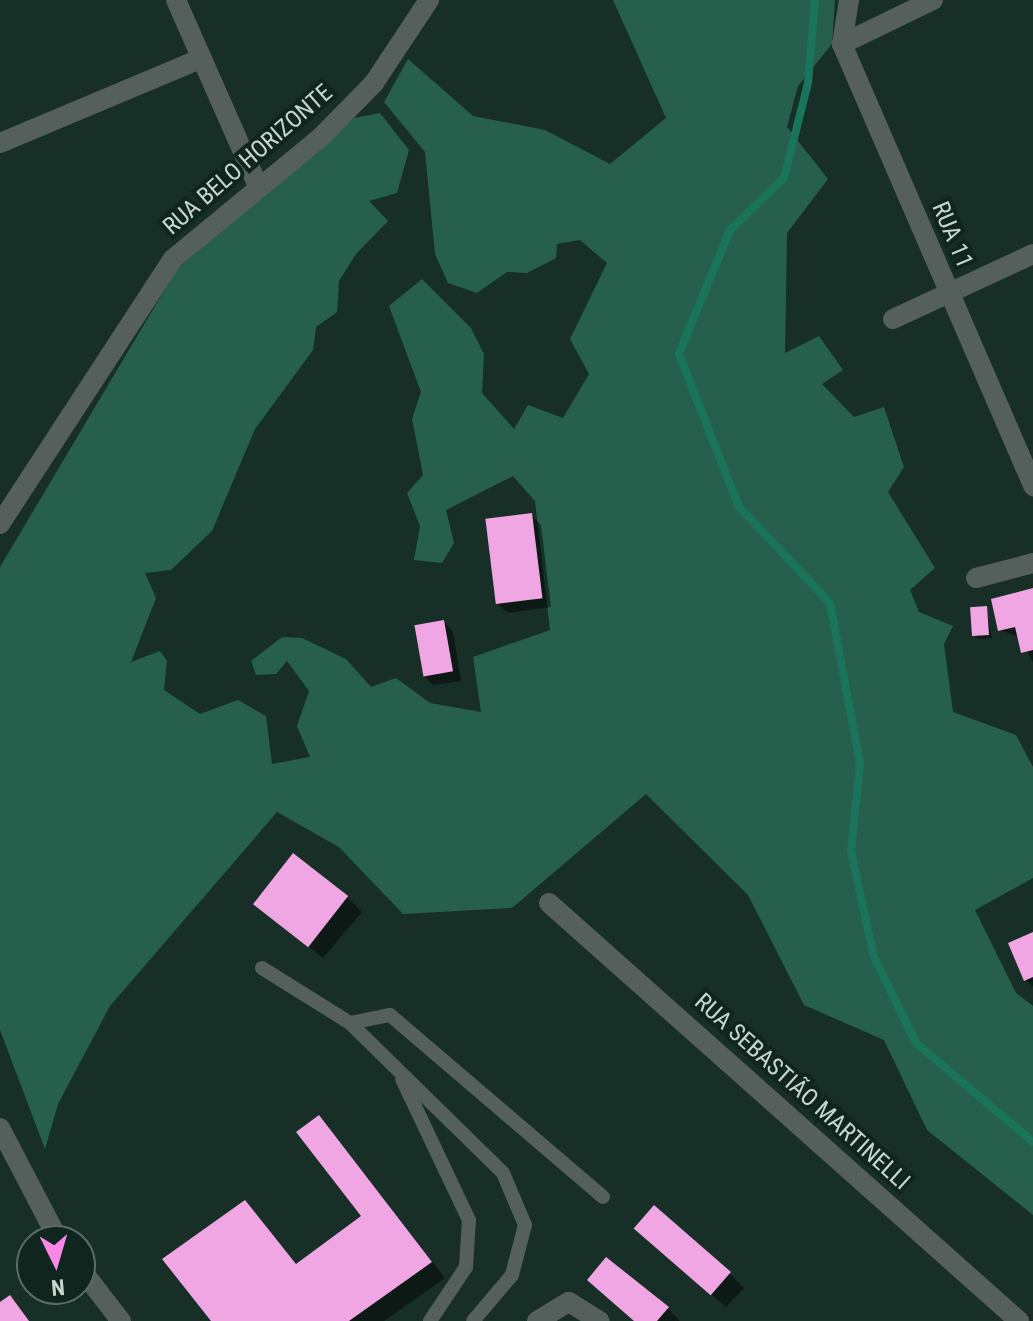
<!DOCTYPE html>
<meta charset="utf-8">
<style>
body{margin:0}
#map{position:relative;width:1033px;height:1321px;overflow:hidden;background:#182f27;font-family:"Roboto Condensed",sans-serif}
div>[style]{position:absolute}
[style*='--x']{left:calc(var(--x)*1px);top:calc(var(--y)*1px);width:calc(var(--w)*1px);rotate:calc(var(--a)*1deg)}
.forest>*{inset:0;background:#26604d}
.shadow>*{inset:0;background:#0007}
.stream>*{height:8px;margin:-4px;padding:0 4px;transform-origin:4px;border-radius:4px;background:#19745a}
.building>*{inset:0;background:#f0a6e3;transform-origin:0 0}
.service>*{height:14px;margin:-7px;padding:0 7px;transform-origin:7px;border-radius:7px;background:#555f5b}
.minor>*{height:20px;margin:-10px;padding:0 10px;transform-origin:10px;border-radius:10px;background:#555f5b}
.tertiary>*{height:20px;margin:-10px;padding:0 10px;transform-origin:10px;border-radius:10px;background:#555f5b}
span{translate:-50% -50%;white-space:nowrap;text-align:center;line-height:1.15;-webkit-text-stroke:8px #0f251d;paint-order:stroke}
.street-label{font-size:24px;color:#c9d6d0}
.north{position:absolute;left:16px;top:1225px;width:80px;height:80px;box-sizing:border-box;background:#0f251d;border:2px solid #596c65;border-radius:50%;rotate:175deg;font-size:22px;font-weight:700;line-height:32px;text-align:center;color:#c9d6d0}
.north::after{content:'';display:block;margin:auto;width:28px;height:36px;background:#f987e8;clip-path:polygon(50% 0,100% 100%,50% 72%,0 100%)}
</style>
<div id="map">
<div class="forest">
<i style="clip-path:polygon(613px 0,835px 0,832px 44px,798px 86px,787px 127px,828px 179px,787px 233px,785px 353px,819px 336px,843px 370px,822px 384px,854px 417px,884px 407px,904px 467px,888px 492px,935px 568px,910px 590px,919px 612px,953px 626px,944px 644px,953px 712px,1016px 735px,1033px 767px,1033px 878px,975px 910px,1016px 993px,1033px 1006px,1033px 1215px,927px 1130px,884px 1040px,804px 1005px,748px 895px,646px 794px,512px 908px,403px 914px,339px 847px,277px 812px,110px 1006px,58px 1104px,45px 1149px,0 1030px,0 567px,177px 269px,354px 118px,380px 113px,409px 150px,397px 193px,369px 201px,388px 221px,356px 254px,339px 281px,337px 312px,316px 327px,313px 350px,255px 429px,212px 531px,171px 570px,145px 573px,156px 598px,131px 662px,160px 651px,167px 661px,164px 690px,200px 714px,238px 700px,266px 716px,272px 764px,310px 757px,297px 726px,309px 691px,287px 661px,276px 674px,256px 675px,251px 661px,282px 637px,302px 638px,346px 659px,371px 687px,396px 678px,430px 703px,481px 712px,473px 657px,550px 630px,535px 501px,513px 476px,446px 510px,454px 543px,442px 563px,414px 560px,420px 526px,407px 493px,423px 475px,412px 419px,421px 392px,389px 306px,422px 279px,471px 328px,484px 354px,482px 393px,514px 429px,528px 405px,563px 418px,589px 374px,570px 339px,607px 263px,580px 240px,557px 244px,556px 258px,527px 273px,507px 272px,477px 293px,448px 283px,435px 254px,425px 152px,384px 102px,408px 59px,473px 116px,545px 130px,610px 164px,666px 118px)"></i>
</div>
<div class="shadow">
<i style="clip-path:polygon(531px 515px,541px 525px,551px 607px,508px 613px,498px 604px)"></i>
<i style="clip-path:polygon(1033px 590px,1033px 662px,1019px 637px,1000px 630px)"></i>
<i style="clip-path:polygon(986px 608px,992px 638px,978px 639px,974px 635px)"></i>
<i style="clip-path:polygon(444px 622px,453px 632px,461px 681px,433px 685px,423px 675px)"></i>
<i style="clip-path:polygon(347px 897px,362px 912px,323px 958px,254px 903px)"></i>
<i style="clip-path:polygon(1033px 934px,1033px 987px,1026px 980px)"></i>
<i style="clip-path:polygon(319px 1118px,445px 1278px,384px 1321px,213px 1321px,245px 1203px,297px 1265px,364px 1216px)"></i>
<i style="clip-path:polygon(650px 1242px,729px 1273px,744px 1288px,726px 1307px)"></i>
<i style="clip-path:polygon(606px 1260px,668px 1309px,680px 1321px,635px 1321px)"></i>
</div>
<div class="stream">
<i style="--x:815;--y:0;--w:83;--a:94.8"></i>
<i style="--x:808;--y:83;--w:98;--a:104.2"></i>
<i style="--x:784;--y:178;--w:75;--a:136.1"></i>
<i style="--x:730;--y:230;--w:134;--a:112.4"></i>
<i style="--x:679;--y:354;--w:164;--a:68.6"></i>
<i style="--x:739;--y:507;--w:132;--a:46.5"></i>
<i style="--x:830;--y:603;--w:163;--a:79.4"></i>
<i style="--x:860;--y:763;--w:88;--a:95.8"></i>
<i style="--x:851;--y:851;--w:108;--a:77.8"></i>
<i style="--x:874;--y:957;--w:96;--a:64"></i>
<i style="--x:916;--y:1043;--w:153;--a:40.2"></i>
</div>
<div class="building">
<i style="left:532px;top:513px;width:86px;height:47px;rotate:83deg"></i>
<i style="clip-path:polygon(1033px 588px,1033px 650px,1021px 653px,1015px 627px,998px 631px,991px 599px)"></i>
<i style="left:987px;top:606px;width:29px;height:17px;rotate:86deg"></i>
<i style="left:444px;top:620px;width:52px;height:30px;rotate:80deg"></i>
<i style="left:293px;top:853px;width:70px;height:65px;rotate:38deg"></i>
<i style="clip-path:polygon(1033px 932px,1033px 977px,1024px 981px,1008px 943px)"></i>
<i style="clip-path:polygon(319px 1115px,432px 1262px,349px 1321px,211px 1321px,162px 1259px,245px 1200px,296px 1264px,361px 1216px,296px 1132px)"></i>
<i style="left:654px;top:1205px;width:102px;height:31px;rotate:41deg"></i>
<i style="clip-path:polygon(606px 1257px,669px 1307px,657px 1321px,634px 1321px,587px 1280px)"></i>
<i style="clip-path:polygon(10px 1295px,29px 1321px,0 1321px,0 1302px)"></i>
</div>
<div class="service">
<i style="--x:262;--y:968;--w:104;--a:32"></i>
<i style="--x:350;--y:1023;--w:214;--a:44.4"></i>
<i style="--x:503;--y:1173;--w:56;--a:67.1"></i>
<i style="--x:525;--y:1225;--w:52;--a:104.6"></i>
<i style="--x:512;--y:1275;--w:60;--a:130.3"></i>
<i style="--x:350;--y:1023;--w:41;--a:-11.3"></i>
<i style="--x:390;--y:1015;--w:280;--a:40.5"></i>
<i style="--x:402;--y:1079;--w:156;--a:64.6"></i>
<i style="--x:469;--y:1220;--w:47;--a:93.7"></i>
<i style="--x:466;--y:1267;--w:65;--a:123.7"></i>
</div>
<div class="minor">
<i style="--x:176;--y:0;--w:201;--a:66.2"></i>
<i style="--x:849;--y:0;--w:45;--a:99"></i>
<i style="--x:842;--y:44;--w:482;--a:66.6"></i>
<i style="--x:842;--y:44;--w:101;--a:-25.8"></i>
<i style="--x:0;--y:143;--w:217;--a:-22.8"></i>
<i style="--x:893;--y:319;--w:154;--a:-24.9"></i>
<i style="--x:976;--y:578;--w:59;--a:-14.7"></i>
<i style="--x:549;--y:903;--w:629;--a:41.65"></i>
<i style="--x:537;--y:1321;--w:37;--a:-31"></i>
<i style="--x:569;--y:1302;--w:36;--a:32"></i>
</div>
<div class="tertiary">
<i style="--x:0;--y:524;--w:316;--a:-56.9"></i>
<i style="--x:173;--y:259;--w:192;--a:-39.5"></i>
<i style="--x:321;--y:137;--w:76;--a:-45.5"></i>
<i style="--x:374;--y:83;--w:100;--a:-56.5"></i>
<i style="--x:0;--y:1128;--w:127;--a:62.4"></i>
<i style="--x:80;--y:1268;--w:67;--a:52.3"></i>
</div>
<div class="street-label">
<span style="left:248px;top:160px;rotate:-41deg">RUA BELO HORIZONTE</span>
<span style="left:952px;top:235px;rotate:67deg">RUA 11</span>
<span style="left:802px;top:1092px;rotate:42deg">RUA SEBASTIÃO MARTINELLI</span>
</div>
<div class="north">N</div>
</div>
